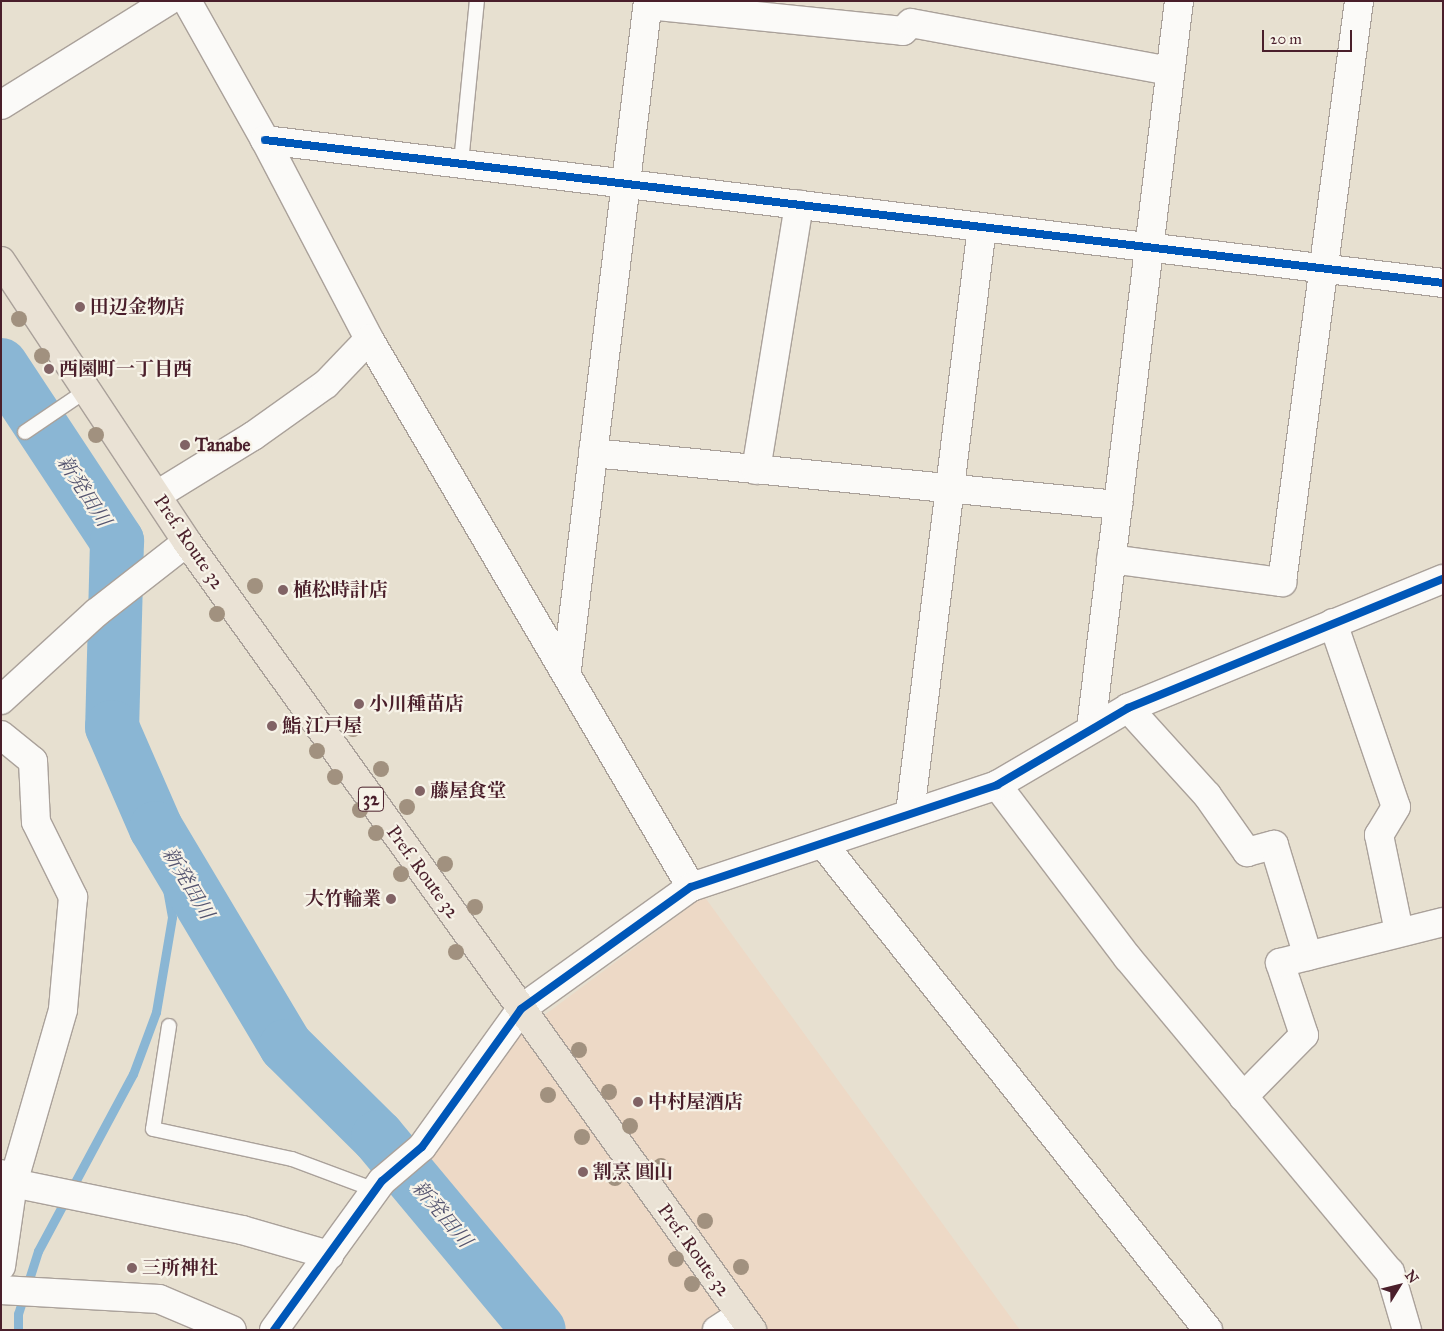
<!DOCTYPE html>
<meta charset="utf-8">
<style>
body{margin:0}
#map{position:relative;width:1444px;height:1331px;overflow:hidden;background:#e7e0d0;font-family:"IM FELL Great Primer","Noto Serif JP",serif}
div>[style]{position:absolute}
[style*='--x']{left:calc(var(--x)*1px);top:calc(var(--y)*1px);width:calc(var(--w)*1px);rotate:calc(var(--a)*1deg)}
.built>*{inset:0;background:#edd9c6}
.stream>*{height:9px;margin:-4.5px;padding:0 4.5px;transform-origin:4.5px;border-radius:4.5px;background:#8ab6d4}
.river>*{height:54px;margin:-27px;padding:0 27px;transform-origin:27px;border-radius:27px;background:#8ab6d4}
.roads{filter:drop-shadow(1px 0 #aaa19a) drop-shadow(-1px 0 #aaa19a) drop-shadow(0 1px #aaa19a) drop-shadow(0 -1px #aaa19a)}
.service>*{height:14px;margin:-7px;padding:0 7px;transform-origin:7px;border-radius:7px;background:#fbfaf8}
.minor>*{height:28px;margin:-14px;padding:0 14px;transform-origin:14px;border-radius:14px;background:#fbfaf8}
.tertiary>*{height:28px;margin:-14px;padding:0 14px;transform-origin:14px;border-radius:14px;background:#fbfaf8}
.primary>*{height:28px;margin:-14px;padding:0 14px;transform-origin:14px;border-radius:14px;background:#eae2d5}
.cycleway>*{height:8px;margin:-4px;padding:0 4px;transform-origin:4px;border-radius:4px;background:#0057b8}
.trees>*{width:16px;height:16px;margin:-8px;border-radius:50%;background:#a1917f}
.dots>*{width:14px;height:14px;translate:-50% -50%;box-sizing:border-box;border:2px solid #f7f3e8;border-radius:50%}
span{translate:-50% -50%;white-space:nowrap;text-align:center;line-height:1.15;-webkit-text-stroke:4.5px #f7f3e8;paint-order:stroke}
.shield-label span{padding:1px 4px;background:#f7f3e8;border:1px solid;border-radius:4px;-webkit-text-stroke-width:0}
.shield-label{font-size:18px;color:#4a1f2b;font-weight:700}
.poi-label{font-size:19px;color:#4a1f2b;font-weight:700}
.left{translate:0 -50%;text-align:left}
.right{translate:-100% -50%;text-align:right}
.street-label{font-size:19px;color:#4a1f2b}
.water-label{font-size:20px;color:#54546f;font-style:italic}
.frame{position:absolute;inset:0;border:2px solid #4a1f2b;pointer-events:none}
.north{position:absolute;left:1374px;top:1261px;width:50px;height:50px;-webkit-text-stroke:4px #f7f3e8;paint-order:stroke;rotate:54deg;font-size:14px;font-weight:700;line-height:20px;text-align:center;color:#4a1f2b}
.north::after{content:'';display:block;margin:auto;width:18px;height:22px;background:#4a1f2b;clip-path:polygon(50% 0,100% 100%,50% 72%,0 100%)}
.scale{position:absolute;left:1262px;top:30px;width:90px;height:22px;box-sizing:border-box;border:2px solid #4a1f2b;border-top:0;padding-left:6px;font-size:15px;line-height:18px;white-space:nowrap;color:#4a1f2b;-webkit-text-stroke:4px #f7f3e8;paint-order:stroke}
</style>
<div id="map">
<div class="built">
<i style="clip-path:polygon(704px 896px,1020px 1330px,550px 1330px,415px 1160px,507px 1043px)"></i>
</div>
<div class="stream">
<i style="--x:18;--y:1330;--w:16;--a:-90"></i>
<i style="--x:18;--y:1314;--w:66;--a:-72.4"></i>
<i style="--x:38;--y:1251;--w:201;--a:-61.8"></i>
<i style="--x:133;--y:1074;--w:66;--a:-69.6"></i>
<i style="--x:156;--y:1012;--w:96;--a:-80.4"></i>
<i style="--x:172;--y:917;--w:90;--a:-100.2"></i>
</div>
<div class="river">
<i style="--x:1;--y:365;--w:211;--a:56.6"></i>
<i style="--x:117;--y:541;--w:186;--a:91.5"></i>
<i style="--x:112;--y:727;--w:110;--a:66.5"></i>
<i style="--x:156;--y:828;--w:254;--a:59.2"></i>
<i style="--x:286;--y:1046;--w:129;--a:44.7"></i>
<i style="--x:378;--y:1137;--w:251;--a:50.2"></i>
</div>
<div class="roads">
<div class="service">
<i style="--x:461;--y:163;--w:163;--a:-84.4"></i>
<i style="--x:25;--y:432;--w:75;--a:-34.1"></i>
<i style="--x:169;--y:1026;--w:104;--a:98.8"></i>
<i style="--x:153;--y:1129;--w:142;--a:12.2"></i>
<i style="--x:292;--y:1159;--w:89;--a:20.5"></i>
</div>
<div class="minor">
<i style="--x:187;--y:1;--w:159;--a:60.7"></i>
<i style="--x:265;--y:140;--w:225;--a:62.4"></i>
<i style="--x:369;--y:339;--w:636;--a:59.56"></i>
<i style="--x:648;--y:5;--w:256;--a:5.8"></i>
<i style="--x:903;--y:31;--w:11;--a:-45"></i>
<i style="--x:911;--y:23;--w:263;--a:10.5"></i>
<i style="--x:1;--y:105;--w:197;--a:-31.9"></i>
<i style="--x:265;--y:140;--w:1187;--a:6.92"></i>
<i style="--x:593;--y:453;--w:528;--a:5.66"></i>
<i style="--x:756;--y:470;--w:269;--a:-80.8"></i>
<i style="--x:157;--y:495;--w:113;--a:-31.6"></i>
<i style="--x:253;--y:436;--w:90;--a:-35.5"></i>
<i style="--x:326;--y:384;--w:62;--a:-46.3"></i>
<i style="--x:1111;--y:559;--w:173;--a:7.7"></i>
<i style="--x:1282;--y:582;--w:586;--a:-82.45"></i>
<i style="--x:1333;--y:623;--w:194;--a:71.1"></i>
<i style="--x:1396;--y:807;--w:33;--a:121"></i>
<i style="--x:1379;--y:835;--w:99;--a:78.3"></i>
<i style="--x:567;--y:669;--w:673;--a:-83.09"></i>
<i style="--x:1128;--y:708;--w:118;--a:47.8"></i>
<i style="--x:1207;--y:795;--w:70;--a:54.9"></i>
<i style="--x:1247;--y:852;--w:28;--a:-15"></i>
<i style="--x:1274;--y:845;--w:116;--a:73"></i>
<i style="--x:1091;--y:728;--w:732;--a:-83.1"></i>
<i style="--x:1;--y:735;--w:41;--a:39.1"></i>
<i style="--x:33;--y:761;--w:61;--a:87.2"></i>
<i style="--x:36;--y:822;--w:84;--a:63.7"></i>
<i style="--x:73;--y:897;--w:113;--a:95.1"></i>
<i style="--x:63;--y:1010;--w:180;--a:106.1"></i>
<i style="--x:13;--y:1183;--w:84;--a:98.2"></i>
<i style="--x:997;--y:785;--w:217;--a:52.9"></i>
<i style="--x:1128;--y:958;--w:409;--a:50.2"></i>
<i style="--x:1390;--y:1272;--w:60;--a:73.7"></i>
<i style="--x:910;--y:813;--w:590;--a:-83"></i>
<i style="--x:823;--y:844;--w:620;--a:51.61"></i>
<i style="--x:1243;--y:1097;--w:87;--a:-45.5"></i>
<i style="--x:1304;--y:1035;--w:76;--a:-108.4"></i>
<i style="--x:1280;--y:963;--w:168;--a:-14.1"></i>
<i style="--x:1;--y:1174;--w:15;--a:37"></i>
<i style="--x:13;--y:1183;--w:234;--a:11.6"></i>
<i style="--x:242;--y:1230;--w:91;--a:16"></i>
<i style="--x:1;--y:1290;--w:158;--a:3.3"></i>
<i style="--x:159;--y:1299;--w:79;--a:23"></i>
<i style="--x:274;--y:1330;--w:184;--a:-54.1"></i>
<i style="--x:382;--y:1181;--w:52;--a:-40.4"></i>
<i style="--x:422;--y:1147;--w:170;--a:-54.3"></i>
<i style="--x:521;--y:1009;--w:209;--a:-35.7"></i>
<i style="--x:691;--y:887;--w:323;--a:-18.4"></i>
<i style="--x:997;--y:785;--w:152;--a:-30.4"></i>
<i style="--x:1128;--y:708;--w:340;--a:-22.3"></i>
<i style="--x:717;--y:1330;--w:27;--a:-33"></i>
</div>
<div class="tertiary">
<i style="--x:1;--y:700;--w:129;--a:-42.5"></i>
<i style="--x:96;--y:613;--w:115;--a:-38"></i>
</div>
<div class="primary">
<i style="--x:1;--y:261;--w:337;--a:56.5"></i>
<i style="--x:187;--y:542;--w:970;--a:54.36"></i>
</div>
</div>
<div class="cycleway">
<i style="--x:265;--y:140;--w:1187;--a:6.92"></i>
<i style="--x:274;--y:1330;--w:184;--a:-54.1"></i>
<i style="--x:382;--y:1181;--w:52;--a:-40.4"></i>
<i style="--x:422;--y:1147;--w:170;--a:-54.3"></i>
<i style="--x:521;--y:1009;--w:209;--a:-35.7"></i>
<i style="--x:691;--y:887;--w:323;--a:-18.4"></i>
<i style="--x:997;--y:785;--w:152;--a:-30.4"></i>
<i style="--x:1128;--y:708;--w:340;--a:-22.3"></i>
</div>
<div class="trees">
<i style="left:19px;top:319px"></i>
<i style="left:42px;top:356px"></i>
<i style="left:96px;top:435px"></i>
<i style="left:255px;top:586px"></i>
<i style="left:217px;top:614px"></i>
<i style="left:353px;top:729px"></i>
<i style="left:317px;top:751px"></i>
<i style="left:381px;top:769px"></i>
<i style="left:335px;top:777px"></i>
<i style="left:407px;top:807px"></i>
<i style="left:360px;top:810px"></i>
<i style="left:376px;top:833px"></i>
<i style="left:445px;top:864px"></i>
<i style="left:401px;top:874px"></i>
<i style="left:475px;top:907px"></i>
<i style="left:456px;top:952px"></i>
<i style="left:579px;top:1050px"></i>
<i style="left:609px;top:1092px"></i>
<i style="left:548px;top:1095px"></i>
<i style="left:630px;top:1126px"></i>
<i style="left:582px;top:1137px"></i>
<i style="left:661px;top:1166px"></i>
<i style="left:615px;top:1178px"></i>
<i style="left:705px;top:1221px"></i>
<i style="left:676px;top:1259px"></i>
<i style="left:741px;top:1267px"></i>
<i style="left:692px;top:1284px"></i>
</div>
<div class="dots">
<i style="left:80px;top:307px;background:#816365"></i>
<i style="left:49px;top:369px;background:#816365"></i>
<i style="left:185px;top:445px;background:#816365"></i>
<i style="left:283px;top:590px;background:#816365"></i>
<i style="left:359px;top:704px;background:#816365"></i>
<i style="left:272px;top:726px;background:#816365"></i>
<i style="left:420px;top:791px;background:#816365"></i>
<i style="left:391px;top:899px;background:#816365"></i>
<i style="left:638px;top:1102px;background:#816365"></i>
<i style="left:583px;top:1172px;background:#816365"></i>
<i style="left:132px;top:1268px;background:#816365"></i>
</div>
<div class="shield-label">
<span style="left:371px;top:799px">32</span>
</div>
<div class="poi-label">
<span class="left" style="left:90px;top:307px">田辺金物店</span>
<span class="left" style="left:59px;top:369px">西園町一丁目西</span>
<span class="left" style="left:195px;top:445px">Tanabe</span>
<span class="left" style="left:293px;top:590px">植松時計店</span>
<span class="left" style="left:369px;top:704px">小川種苗店</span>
<span class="left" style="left:282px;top:726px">鮨 江戸屋</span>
<span class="left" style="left:430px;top:791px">藤屋食堂</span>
<span class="right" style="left:381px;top:899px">大竹輪業</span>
<span class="left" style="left:648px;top:1102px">中村屋酒店</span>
<span class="left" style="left:593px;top:1172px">割烹 圓山</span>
<span class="left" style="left:142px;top:1268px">三所神社</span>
</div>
<div class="street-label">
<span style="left:189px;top:542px;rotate:56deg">Pref. Route 32</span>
<span style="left:423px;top:872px;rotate:54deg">Pref. Route 32</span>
<span style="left:694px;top:1250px;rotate:54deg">Pref. Route 32</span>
</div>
<div class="water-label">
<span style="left:84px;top:491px;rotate:57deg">新発田川</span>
<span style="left:188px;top:883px;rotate:59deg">新発田川</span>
<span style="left:442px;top:1214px;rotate:50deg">新発田川</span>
</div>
<div class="frame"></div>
<div class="north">N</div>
<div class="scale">20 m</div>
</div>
